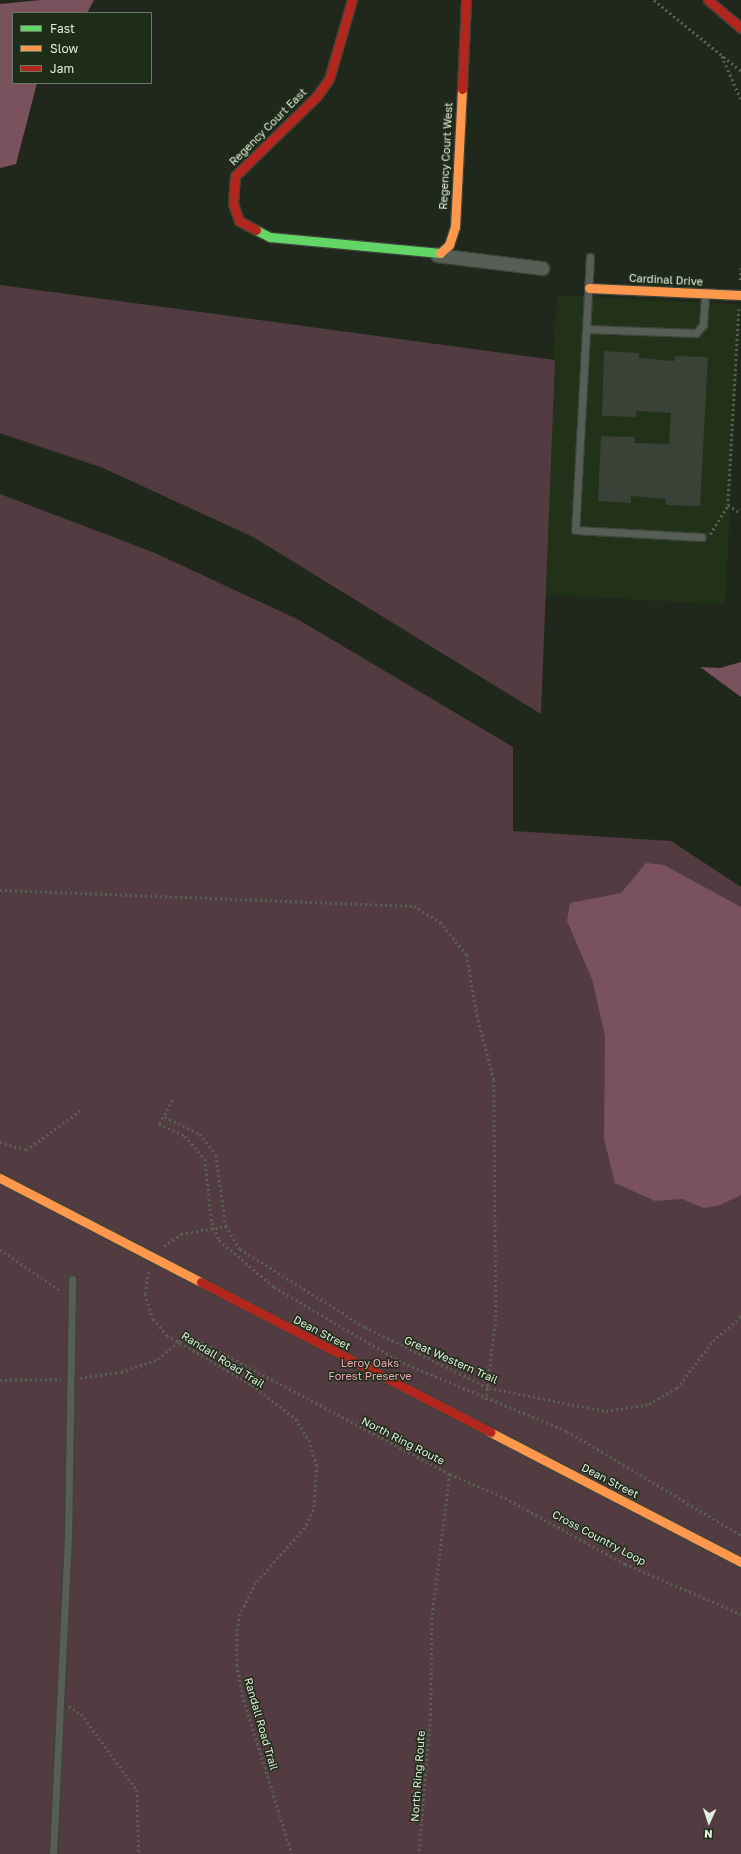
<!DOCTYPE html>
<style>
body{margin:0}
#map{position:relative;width:741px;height:1854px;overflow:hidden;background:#20281c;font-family:"Golos Text",sans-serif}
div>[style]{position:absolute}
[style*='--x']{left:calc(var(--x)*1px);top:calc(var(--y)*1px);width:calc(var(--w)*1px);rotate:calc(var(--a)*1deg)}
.built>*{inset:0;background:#213219;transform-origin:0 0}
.green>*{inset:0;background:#523b41}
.water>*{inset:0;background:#7a525e}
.building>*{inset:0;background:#3a4137}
.path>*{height:2.5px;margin-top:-1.25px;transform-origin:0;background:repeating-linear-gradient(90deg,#595f57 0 2px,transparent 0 5px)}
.roads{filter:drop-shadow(1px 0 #3d443b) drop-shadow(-1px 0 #3d443b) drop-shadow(0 1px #3d443b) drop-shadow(0 -1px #3d443b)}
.lane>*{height:7px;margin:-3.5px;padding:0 3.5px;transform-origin:3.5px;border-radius:3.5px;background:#575e55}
.street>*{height:13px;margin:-6.5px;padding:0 6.5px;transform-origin:6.5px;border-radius:6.5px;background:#575e55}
.fast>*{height:9px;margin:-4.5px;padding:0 4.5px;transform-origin:4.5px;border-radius:4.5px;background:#63d668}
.slow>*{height:9px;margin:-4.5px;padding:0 4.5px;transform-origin:4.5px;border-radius:4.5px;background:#ff974d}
.jam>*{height:9px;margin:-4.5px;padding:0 4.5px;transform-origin:4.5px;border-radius:4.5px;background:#b3261e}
span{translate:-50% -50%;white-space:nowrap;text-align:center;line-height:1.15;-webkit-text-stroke:3px #1e2d17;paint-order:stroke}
.street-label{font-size:11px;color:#e3eddf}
.park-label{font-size:11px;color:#f0a6bd}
.legend{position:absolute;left:12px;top:12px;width:140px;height:72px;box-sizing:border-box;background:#1e2d17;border:1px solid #6d7a67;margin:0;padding:5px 7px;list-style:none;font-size:12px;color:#e3eddf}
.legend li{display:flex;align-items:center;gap:8px;height:20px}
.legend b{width:20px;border:1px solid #6d7a67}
.north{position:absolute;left:689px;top:1802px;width:40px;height:40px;-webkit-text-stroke:3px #1e2d17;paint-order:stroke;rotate:183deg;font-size:11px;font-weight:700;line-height:16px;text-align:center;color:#e3eddf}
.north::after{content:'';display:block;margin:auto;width:14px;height:18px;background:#e3eddf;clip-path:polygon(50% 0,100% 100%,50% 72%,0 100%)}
</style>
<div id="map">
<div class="built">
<i style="left:557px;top:295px;width:184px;height:300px;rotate:3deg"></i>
</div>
<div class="green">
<i style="clip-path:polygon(0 285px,555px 360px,541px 714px,253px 537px,103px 468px,0 433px)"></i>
<i style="clip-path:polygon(0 494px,155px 553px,299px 620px,513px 747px,513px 831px,671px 841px,741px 887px,741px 1854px,0 1854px)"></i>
</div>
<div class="water">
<i style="clip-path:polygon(41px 0,94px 0,87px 13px,13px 13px,13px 83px,37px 83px,16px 164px,0 168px,0 4px)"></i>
<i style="clip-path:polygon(741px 662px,741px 697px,700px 667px,720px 668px)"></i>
<i style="clip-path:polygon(646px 863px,664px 865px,741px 907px,741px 1195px,720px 1205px,704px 1208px,682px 1199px,655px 1201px,615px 1183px,604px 1139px,605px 1036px,592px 979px,567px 921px,570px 903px,621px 893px)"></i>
</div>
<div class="building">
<i style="clip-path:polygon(604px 351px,639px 353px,639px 358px,674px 361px,675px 356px,708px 357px,700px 506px,666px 505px,666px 499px,631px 496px,631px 503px,598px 501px,601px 436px,635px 437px,634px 443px,669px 444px,671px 413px,636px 411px,636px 417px,602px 416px)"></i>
</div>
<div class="path">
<i style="--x:654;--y:0;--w:112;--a:39.2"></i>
<i style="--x:722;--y:56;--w:47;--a:66.2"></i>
<i style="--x:740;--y:280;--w:12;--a:-85"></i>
<i style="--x:739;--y:309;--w:196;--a:93.2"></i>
<i style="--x:728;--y:505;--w:15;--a:32"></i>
<i style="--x:710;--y:534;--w:34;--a:-58"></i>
<i style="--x:0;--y:890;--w:414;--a:2.2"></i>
<i style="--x:414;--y:906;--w:31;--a:32"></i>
<i style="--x:440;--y:922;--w:43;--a:50.7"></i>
<i style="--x:467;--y:955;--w:61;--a:80.5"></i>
<i style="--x:477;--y:1015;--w:67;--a:75.3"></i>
<i style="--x:494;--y:1080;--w:239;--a:89.5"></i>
<i style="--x:496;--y:1319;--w:82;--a:97"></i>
<i style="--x:173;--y:1100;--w:28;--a:120"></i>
<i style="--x:159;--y:1124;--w:29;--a:25"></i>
<i style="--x:185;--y:1136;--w:30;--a:49"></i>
<i style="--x:205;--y:1159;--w:64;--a:83.8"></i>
<i style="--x:212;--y:1223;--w:18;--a:68"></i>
<i style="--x:219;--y:1240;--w:72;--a:40.5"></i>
<i style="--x:274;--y:1287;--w:150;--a:30.5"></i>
<i style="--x:403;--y:1363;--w:178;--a:22.5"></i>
<i style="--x:567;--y:1431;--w:203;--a:30.9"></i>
<i style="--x:165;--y:1117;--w:39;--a:26"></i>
<i style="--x:200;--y:1134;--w:26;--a:53"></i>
<i style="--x:216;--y:1155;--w:72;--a:82"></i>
<i style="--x:226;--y:1226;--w:27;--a:59"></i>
<i style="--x:240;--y:1249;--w:147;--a:32"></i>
<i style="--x:365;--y:1327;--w:138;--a:26.2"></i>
<i style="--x:489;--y:1388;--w:119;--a:11.1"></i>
<i style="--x:606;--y:1411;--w:44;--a:-9.2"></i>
<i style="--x:649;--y:1404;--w:32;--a:-30"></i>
<i style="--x:677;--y:1388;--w:59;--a:-52.5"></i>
<i style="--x:713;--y:1341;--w:38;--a:-42"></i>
<i style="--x:0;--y:1142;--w:27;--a:17"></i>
<i style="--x:26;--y:1150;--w:68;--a:-36"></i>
<i style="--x:164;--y:1246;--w:21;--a:-35"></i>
<i style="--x:181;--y:1234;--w:46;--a:-10.1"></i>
<i style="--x:0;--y:1249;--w:75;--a:34.7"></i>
<i style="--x:149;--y:1272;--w:22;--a:100"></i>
<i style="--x:145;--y:1294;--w:26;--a:72"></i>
<i style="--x:153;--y:1319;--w:21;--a:49"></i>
<i style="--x:167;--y:1335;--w:99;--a:30.5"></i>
<i style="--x:252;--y:1385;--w:56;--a:37.7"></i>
<i style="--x:296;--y:1419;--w:25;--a:58"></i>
<i style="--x:309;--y:1440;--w:26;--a:72"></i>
<i style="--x:317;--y:1465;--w:45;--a:93.8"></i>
<i style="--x:314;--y:1510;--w:20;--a:117"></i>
<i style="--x:305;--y:1528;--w:74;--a:131.7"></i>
<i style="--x:256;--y:1583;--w:35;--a:117"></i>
<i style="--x:240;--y:1614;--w:20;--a:99"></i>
<i style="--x:237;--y:1634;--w:31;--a:90"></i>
<i style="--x:237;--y:1665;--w:36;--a:79"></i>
<i style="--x:244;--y:1700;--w:161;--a:72.7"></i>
<i style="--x:80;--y:1378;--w:41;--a:-8.3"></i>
<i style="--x:121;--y:1372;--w:39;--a:-19"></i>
<i style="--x:158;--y:1359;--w:28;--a:-41"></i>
<i style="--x:179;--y:1341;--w:14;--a:-17"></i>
<i style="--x:192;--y:1337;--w:292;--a:28"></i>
<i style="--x:450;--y:1474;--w:145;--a:97.1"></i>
<i style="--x:432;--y:1618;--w:96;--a:90.6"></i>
<i style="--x:431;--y:1714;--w:141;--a:94.9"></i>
<i style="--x:0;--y:1380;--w:61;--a:-0.9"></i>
<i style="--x:450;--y:1474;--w:60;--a:23.6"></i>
<i style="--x:505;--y:1498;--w:137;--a:28.8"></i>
<i style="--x:625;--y:1564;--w:126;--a:23.3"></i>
<i style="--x:69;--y:1706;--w:14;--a:34"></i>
<i style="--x:81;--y:1714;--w:94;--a:53.6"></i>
<i style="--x:137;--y:1790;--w:64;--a:88.2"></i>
</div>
<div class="roads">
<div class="lane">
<i style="--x:590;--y:257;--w:273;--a:93.1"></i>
<i style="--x:575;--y:530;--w:127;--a:3.2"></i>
<i style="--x:587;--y:329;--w:109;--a:2.1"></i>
<i style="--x:696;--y:333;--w:11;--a:-49"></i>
<i style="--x:703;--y:325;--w:31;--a:-86"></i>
<i style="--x:53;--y:1854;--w:314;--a:-87.3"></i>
<i style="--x:68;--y:1540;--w:261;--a:-89.1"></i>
</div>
<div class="street">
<i style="--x:437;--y:255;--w:106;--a:7.1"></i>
</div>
<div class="fast">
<i style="--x:256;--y:230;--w:16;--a:27"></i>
<i style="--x:270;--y:237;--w:171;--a:5.4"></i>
</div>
<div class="slow">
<i style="--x:440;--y:253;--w:12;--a:-42"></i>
<i style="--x:449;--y:245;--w:19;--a:-72"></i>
<i style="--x:455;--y:227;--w:138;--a:-87.1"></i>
<i style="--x:589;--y:288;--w:152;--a:2.6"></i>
<i style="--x:0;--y:1178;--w:226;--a:27.4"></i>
<i style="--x:490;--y:1432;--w:283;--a:27.4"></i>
</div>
<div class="jam">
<i style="--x:708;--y:0;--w:43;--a:40.3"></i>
<i style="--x:462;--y:89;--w:89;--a:-87.4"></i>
<i style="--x:256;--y:230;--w:19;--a:-152"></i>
<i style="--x:239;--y:221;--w:18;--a:-109"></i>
<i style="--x:233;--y:204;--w:28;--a:-86"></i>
<i style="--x:235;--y:176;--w:113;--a:-44.3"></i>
<i style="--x:316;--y:97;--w:22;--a:-54"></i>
<i style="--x:329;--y:79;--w:82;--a:-73.8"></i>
<i style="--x:201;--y:1282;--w:326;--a:27.4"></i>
</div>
</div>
<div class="street-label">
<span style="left:268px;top:127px;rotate:-45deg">Regency Court East</span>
<span style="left:446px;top:156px;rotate:-87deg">Regency Court West</span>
<span style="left:666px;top:280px;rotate:3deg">Cardinal Drive</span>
<span style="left:322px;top:1333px;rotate:27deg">Dean Street</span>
<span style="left:223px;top:1360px;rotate:32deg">Randall Road Trail</span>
<span style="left:451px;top:1360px;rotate:24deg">Great Western Trail</span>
<span style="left:403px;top:1441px;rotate:27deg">North Ring Route</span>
<span style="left:610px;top:1481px;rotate:27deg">Dean Street</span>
<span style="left:599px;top:1538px;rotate:28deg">Cross Country Loop</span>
<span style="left:261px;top:1724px;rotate:74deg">Randall Road Trail</span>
<span style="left:418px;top:1776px;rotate:-86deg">North Ring Route</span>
</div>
<div class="park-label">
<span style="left:370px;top:1370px">Leroy Oaks<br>Forest Preserve</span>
</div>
<ul class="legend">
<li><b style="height:5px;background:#63d668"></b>Fast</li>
<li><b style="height:5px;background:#ff974d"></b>Slow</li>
<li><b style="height:5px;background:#b3261e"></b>Jam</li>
</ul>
<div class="north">N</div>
</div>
